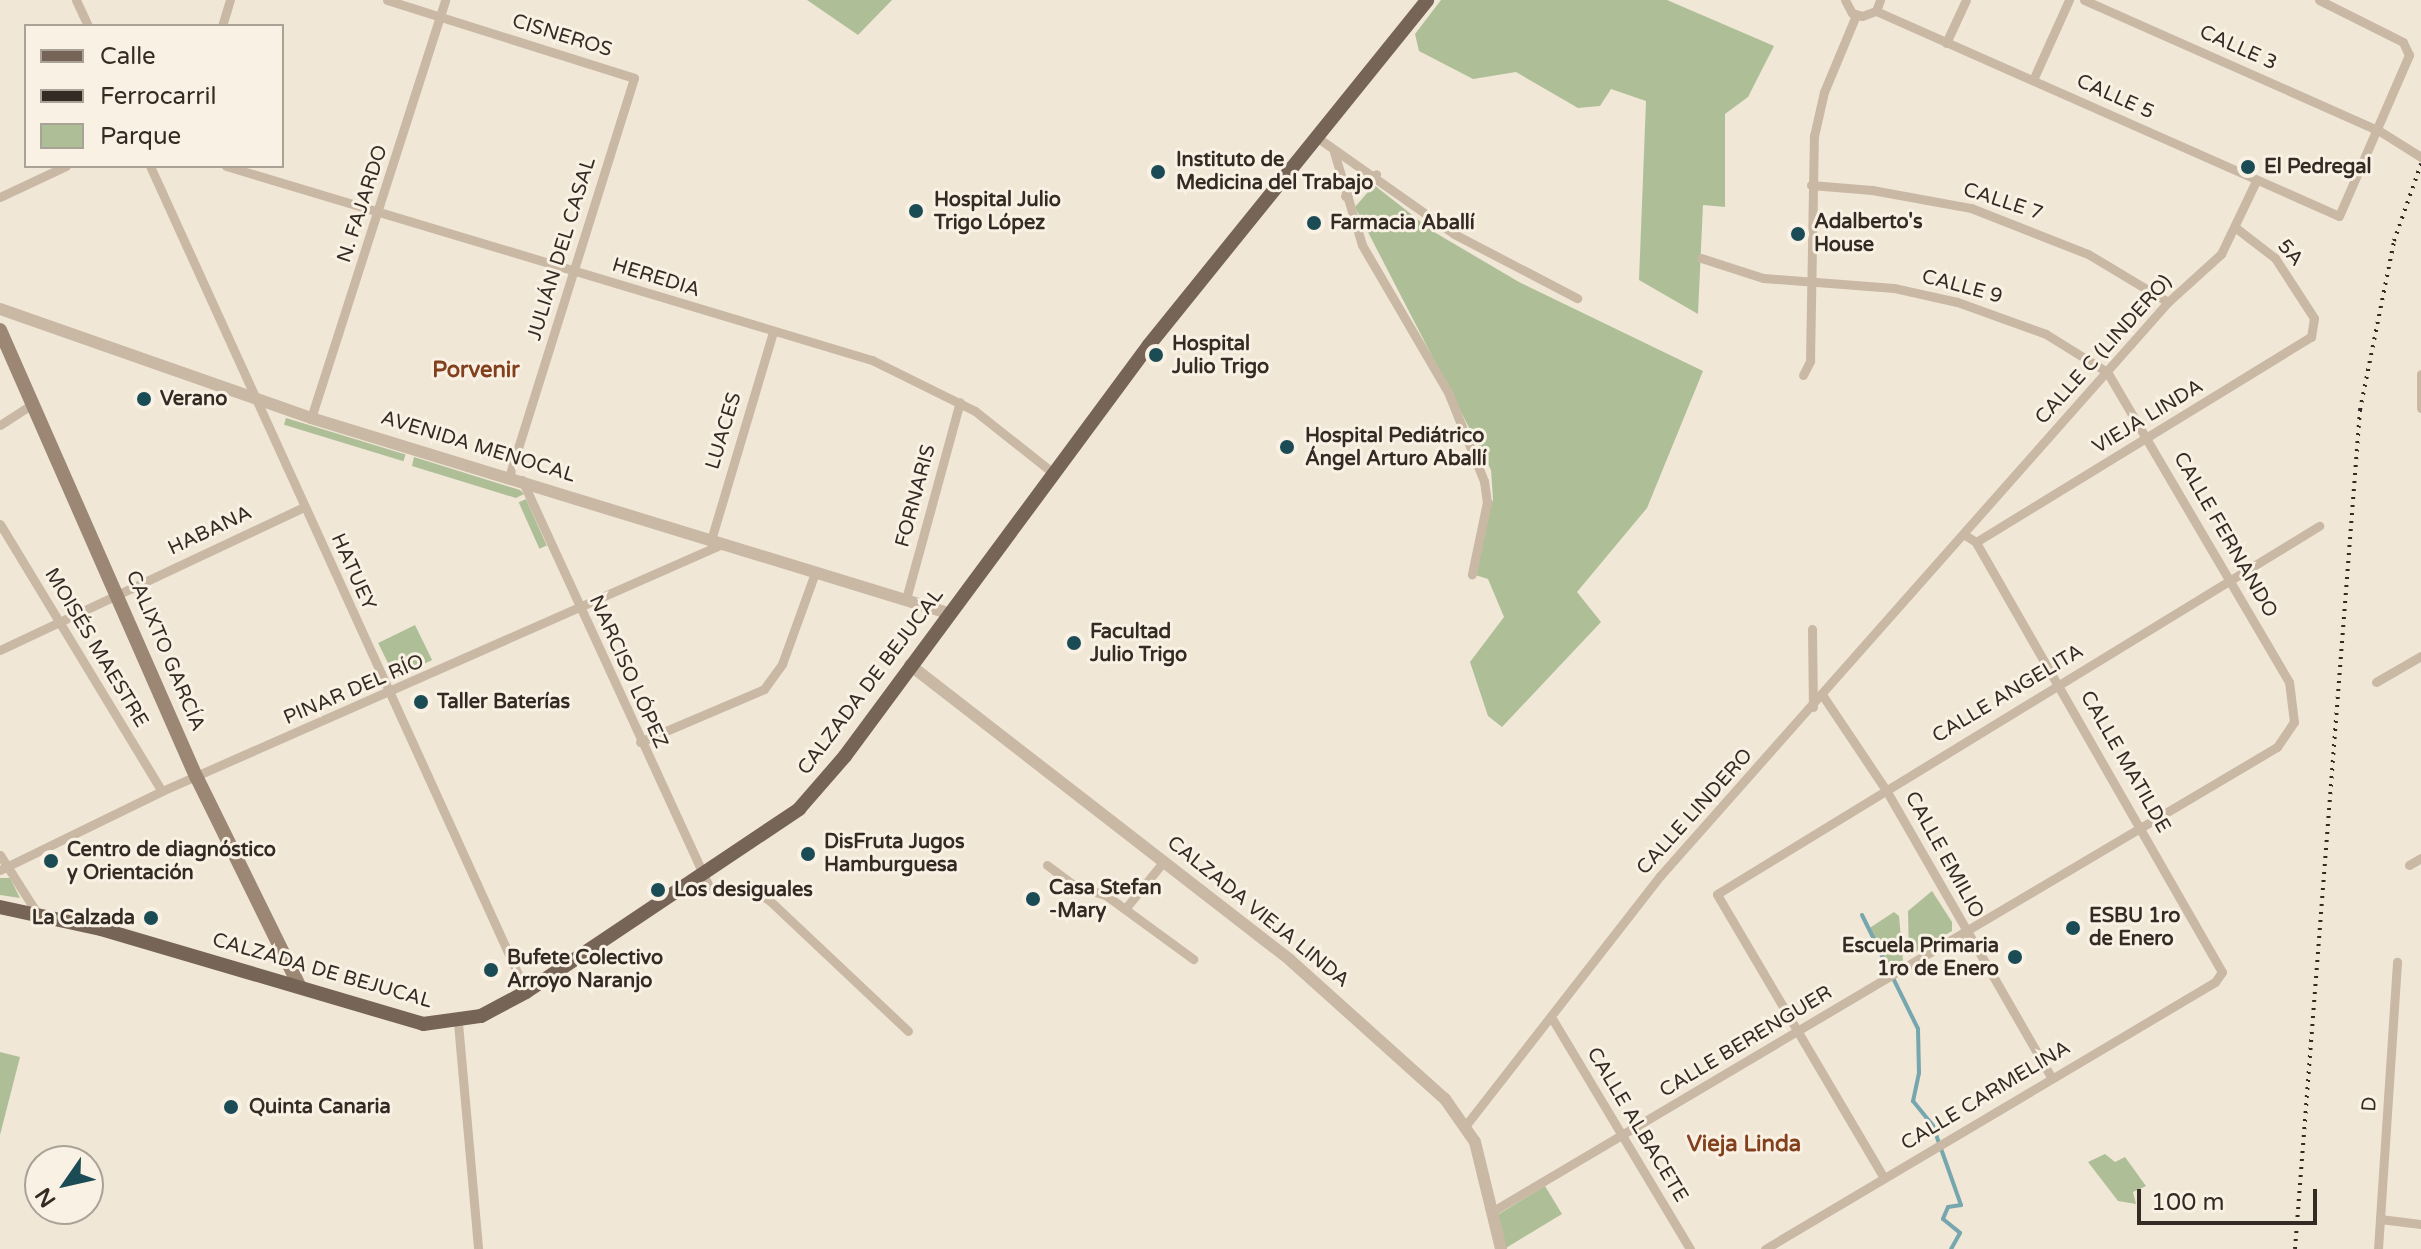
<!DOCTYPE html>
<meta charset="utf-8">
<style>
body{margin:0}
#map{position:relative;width:2421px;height:1249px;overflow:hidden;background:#f1e7d7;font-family:"Varela Round",sans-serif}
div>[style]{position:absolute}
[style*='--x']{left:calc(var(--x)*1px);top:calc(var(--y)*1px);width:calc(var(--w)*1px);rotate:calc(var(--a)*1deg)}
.green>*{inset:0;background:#aebf98;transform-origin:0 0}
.stream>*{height:4px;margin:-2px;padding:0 2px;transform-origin:2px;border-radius:2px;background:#76a6ae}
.minor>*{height:9px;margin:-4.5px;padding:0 4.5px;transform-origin:4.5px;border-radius:4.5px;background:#c9b8a4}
.tertiary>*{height:12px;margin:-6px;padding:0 6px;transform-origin:6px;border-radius:6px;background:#c9b8a4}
.secondary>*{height:14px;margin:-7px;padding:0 7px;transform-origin:7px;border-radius:7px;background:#9c8775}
.primary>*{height:14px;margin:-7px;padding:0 7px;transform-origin:7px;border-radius:7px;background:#766456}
.rail>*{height:4px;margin-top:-2px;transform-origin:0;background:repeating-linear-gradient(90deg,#342b25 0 2px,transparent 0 8px)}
.dots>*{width:22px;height:22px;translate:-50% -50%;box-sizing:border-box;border:4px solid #f9f1e3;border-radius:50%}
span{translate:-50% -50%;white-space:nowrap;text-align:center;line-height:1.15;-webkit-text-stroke:6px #f9f1e3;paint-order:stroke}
.street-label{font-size:20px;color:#342b25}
.poi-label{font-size:20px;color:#342b25;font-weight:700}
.left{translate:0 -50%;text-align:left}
.right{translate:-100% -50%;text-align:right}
.neighbourhood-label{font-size:22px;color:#83401e;font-weight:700}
.legend{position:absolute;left:24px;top:24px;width:260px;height:144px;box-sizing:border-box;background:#f9f1e3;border:2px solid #aaa297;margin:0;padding:10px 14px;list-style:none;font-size:24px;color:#342b25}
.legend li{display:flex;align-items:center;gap:16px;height:40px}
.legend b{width:40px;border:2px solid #aaa297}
.north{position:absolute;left:24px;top:1145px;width:80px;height:80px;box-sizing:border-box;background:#f9f1e3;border:2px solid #aaa297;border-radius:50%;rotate:236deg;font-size:22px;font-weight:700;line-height:32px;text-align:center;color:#342b25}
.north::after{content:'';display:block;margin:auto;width:28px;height:36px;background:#1b4c55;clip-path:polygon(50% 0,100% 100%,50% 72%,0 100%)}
.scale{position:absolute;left:2137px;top:1189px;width:180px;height:36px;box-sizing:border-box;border:4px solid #342b25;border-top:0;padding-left:10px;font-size:24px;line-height:28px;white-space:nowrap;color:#342b25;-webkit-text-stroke:6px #f9f1e3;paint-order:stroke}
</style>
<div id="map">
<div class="green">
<i style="clip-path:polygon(807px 0,892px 0,858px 35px)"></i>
<i style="clip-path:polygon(1441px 0,1667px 0,1774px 46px,1748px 97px,1725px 114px,1725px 207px,1703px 205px,1698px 314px,1639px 280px,1646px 101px,1611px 89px,1600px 106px,1578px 108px,1516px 72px,1473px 79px,1419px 51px,1415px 34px)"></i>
<i style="clip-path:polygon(1374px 185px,1434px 232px,1519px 282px,1703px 371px,1647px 508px,1577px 592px,1601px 622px,1502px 727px,1488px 716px,1470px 662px,1504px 617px,1488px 579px,1472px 574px,1493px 499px,1491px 470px,1355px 207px)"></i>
<i style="left:286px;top:418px;width:125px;height:7px;rotate:17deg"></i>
<i style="clip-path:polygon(414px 457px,520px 490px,524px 494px,516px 498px,412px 466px)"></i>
<i style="left:526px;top:499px;width:51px;height:8px;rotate:66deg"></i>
<i style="left:415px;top:625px;width:39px;height:41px;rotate:64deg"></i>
<i style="clip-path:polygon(0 878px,10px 878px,20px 898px,0 895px)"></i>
<i style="clip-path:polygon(1932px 891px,1952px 922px,1952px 931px,1909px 956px,1908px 911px)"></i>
<i style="clip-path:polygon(1894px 912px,1899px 916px,1903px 961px,1888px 970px,1868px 929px)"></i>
<i style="clip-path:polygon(0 1052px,20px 1057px,0 1135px)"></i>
<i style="clip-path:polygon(2105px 1154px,2115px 1162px,2125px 1157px,2146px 1186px,2133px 1192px,2136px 1204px,2118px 1201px,2088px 1162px)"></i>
<i style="clip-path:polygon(1545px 1186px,1562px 1214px,1506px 1248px,1497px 1215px)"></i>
</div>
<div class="stream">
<i style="--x:1862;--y:915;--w:127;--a:63.8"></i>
<i style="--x:1918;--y:1029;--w:44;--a:88.7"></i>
<i style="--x:1919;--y:1073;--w:29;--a:102"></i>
<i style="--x:1913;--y:1101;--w:32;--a:51"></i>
<i style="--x:1933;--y:1126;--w:84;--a:70.5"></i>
<i style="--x:1961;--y:1205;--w:13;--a:171"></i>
<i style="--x:1948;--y:1207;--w:13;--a:113"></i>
<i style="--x:1943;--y:1219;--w:22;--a:39"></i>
<i style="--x:1960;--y:1233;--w:18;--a:119"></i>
</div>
<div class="minor">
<i style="--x:76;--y:0;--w:29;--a:65"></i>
<i style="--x:387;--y:0;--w:259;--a:17.5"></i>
<i style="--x:634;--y:78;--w:417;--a:107.4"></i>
<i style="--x:1845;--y:0;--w:15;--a:62"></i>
<i style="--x:1852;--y:13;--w:10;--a:17"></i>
<i style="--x:1862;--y:16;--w:15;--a:-20"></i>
<i style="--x:1876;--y:11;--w:12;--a:-70"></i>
<i style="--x:2084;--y:0;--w:321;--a:23.9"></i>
<i style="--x:2378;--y:130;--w:51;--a:32.1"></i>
<i style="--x:1876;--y:11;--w:506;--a:23.88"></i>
<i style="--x:2339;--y:216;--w:176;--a:-66.5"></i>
<i style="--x:2409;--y:55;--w:14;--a:-115"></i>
<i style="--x:2403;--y:42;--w:94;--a:-153.4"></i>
<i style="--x:222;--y:26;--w:27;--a:-73"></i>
<i style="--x:1946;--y:43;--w:47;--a:-65.1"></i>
<i style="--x:2033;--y:80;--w:88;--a:-65.8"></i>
<i style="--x:1318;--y:138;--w:166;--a:35.2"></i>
<i style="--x:1454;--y:234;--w:139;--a:27.5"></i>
<i style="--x:1334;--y:152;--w:97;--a:73.2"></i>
<i style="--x:1362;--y:245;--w:170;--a:59.7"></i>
<i style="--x:1448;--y:392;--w:96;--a:68"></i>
<i style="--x:1484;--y:481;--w:21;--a:82"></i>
<i style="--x:1487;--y:502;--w:74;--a:101.8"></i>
<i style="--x:150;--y:166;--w:908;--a:65.52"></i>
<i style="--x:226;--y:166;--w:675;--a:16.72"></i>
<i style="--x:872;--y:360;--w:115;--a:26.3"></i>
<i style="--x:975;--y:411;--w:98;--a:38.4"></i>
<i style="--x:1811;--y:185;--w:61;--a:4.7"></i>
<i style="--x:1872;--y:190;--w:101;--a:10.3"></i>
<i style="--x:1971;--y:208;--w:126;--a:21.5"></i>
<i style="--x:2088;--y:254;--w:93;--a:31"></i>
<i style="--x:1345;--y:196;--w:38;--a:-35"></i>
<i style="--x:0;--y:197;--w:73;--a:-25.2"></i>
<i style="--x:2421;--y:374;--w:34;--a:90"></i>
<i style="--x:1803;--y:375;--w:16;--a:-63"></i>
<i style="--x:1810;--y:361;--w:225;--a:-89"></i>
<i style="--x:1814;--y:136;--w:45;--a:-77.2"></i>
<i style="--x:1824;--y:92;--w:83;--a:-67.4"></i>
<i style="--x:311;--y:418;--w:439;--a:-72.2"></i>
<i style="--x:0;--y:425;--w:40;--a:-32.9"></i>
<i style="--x:522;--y:480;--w:450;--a:65.3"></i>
<i style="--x:710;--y:889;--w:41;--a:1.4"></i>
<i style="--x:751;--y:890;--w:21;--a:29"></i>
<i style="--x:769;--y:900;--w:191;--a:43.3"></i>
<i style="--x:0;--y:524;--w:312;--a:58.8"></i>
<i style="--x:711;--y:540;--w:217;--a:-73.4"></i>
<i style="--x:1976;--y:542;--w:393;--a:-31.5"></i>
<i style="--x:2311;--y:337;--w:19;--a:-81"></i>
<i style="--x:2314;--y:318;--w:72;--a:-123"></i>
<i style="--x:2275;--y:258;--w:49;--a:-142.4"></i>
<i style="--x:906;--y:599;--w:204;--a:-74.7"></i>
<i style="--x:1812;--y:629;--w:78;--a:89.3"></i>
<i style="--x:0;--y:650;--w:336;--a:-25.2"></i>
<i style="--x:2376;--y:682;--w:52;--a:-30"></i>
<i style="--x:1823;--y:696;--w:113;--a:56.2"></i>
<i style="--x:1886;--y:790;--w:331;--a:60.1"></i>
<i style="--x:640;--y:742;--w:135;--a:-23.1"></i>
<i style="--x:764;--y:689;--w:31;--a:-54"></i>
<i style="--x:782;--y:664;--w:97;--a:-70.1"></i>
<i style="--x:0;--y:855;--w:69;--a:57.5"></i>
<i style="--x:1047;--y:865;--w:34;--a:37"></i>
<i style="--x:1074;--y:885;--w:35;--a:18"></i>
<i style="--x:1107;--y:896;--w:107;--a:36.2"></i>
<i style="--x:2409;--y:865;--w:14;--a:-30"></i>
<i style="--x:0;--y:870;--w:180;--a:-26"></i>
<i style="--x:162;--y:791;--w:612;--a:-23.8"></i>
<i style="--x:1125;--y:909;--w:62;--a:-50.9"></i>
<i style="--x:1553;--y:1020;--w:267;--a:59.1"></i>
<i style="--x:458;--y:1023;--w:227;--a:84.9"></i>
<i style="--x:1466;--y:1125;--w:316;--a:-52.1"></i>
<i style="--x:1660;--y:876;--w:767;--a:-48.49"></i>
<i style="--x:2168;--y:302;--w:72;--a:-42.2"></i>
<i style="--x:2221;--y:254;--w:81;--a:-64.4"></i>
<i style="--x:1884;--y:1178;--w:329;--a:-120.5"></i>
<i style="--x:1717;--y:894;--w:706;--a:-31.44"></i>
<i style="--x:1493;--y:1211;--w:911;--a:-30.62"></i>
<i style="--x:2277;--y:747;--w:30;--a:-56"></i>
<i style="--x:2294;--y:722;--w:40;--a:-97.1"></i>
<i style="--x:2289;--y:682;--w:359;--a:-120.4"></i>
<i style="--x:2107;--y:372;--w:72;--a:-148.1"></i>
<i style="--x:2046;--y:334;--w:95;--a:-160.2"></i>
<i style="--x:1957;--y:302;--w:65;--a:-167.5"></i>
<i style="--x:1894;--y:288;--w:131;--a:-175.6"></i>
<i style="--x:1763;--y:278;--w:65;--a:-162.1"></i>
<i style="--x:2380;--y:1219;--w:41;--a:7"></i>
<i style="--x:1765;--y:1249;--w:523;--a:-30.68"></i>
<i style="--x:2215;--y:982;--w:12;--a:-55"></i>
<i style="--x:2222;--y:972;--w:495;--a:-119.8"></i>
<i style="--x:1976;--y:542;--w:15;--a:-148"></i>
<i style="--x:2378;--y:1249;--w:288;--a:-86.2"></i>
</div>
<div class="tertiary">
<i style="--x:0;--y:309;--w:330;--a:19.3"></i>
<i style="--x:311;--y:418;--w:666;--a:17.02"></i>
<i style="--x:910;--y:665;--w:481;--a:37.8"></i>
<i style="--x:1290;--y:960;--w:208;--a:41.9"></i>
<i style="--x:1445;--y:1099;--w:52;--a:55.1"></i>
<i style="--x:1475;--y:1142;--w:110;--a:76.3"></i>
</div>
<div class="secondary">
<i style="--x:0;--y:330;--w:489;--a:66.3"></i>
<i style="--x:197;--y:778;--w:231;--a:63.8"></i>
</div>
<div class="primary">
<i style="--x:0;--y:907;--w:103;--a:12.3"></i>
<i style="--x:101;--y:929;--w:336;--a:16.4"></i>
<i style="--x:423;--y:1024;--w:59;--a:-7.9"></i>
<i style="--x:481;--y:1016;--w:51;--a:-28.1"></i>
<i style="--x:526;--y:992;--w:329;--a:-33.8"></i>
<i style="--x:799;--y:809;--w:70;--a:-49"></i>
<i style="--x:845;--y:756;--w:511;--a:-53.51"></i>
<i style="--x:1149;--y:345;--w:443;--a:-51.1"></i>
</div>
<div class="rail">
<i style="--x:2295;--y:1249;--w:842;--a:-85.57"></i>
<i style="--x:2360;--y:410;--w:172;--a:-78.6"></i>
<i style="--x:2394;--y:241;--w:82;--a:-70.7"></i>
</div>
<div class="dots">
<i style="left:2248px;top:167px;background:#1b4c55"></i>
<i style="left:1158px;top:172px;background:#1b4c55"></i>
<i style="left:916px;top:211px;background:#1b4c55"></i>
<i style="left:1314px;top:223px;background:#1b4c55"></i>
<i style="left:1798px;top:234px;background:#1b4c55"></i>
<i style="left:1156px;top:355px;background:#1b4c55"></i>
<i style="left:144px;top:399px;background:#1b4c55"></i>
<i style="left:1287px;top:447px;background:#1b4c55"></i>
<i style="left:1074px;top:643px;background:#1b4c55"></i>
<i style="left:421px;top:702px;background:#1b4c55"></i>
<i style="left:808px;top:854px;background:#1b4c55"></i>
<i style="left:51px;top:861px;background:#1b4c55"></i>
<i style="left:658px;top:890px;background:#1b4c55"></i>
<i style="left:1033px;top:899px;background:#1b4c55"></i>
<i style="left:151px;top:918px;background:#1b4c55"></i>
<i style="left:2073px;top:928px;background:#1b4c55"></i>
<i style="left:2015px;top:957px;background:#1b4c55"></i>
<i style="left:491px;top:970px;background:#1b4c55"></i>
<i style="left:231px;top:1107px;background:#1b4c55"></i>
</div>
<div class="street-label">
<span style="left:562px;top:36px;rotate:17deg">CISNEROS</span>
<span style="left:2238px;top:48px;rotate:24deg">CALLE 3</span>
<span style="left:2115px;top:97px;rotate:24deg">CALLE 5</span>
<span style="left:2003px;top:202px;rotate:18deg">CALLE 7</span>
<span style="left:363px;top:204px;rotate:-72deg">N. FAJARDO</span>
<span style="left:562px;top:249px;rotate:-73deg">JULIÁN DEL CASAL</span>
<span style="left:2290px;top:253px;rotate:49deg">5A</span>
<span style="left:656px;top:278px;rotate:17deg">HEREDIA</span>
<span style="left:1962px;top:287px;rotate:15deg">CALLE 9</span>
<span style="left:2104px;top:350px;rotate:-48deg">CALLE C (LINDERO)</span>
<span style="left:2148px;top:417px;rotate:-31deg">VIEJA LINDA</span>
<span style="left:724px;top:431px;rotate:-73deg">LUACES</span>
<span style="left:478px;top:447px;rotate:17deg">AVENIDA MENOCAL</span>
<span style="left:916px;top:496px;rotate:-75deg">FORNARIS</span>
<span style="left:210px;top:531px;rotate:-25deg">HABANA</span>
<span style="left:2225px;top:535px;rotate:60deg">CALLE FERNANDO</span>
<span style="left:353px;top:572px;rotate:66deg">HATUEY</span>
<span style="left:96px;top:648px;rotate:59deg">MOISÉS MAESTRE</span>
<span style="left:165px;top:651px;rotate:67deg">CALIXTO GARCÍA</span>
<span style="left:628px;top:672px;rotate:66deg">NARCISO LÓPEZ</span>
<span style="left:871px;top:682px;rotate:-53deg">CALZADA DE BEJUCAL</span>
<span style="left:354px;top:690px;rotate:-23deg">PINAR DEL RÍO</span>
<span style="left:2008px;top:694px;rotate:-31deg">CALLE ANGELITA</span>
<span style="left:2125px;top:762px;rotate:60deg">CALLE MATILDE</span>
<span style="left:1695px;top:812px;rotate:-48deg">CALLE LINDERO</span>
<span style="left:1944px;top:855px;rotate:61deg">CALLE EMILIO</span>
<span style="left:1258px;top:912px;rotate:39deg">CALZADA VIEJA LINDA</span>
<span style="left:322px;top:971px;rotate:16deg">CALZADA DE BEJUCAL</span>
<span style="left:1746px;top:1042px;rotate:-31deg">CALLE BERENGUER</span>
<span style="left:1986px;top:1096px;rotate:-31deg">CALLE CARMELINA</span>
<span style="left:2370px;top:1104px;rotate:-86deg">D</span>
<span style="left:1637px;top:1125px;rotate:59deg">CALLE ALBACETE</span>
</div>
<div class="poi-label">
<span class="left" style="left:1176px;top:172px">Instituto de<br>Medicina del Trabajo</span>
<span class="left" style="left:2264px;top:167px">El Pedregal</span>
<span class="left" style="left:934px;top:212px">Hospital Julio<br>Trigo López</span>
<span class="left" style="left:1814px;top:234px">Adalberto's<br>House</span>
<span class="left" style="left:1330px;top:223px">Farmacia Aballí</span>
<span class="left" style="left:1172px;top:356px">Hospital<br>Julio Trigo</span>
<span class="left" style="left:160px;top:399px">Verano</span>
<span class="left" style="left:1305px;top:448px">Hospital Pediátrico<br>Ángel Arturo Aballí</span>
<span class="left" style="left:1090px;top:644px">Facultad<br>Julio Trigo</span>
<span class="left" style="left:437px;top:702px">Taller Baterías</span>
<span class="left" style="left:824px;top:854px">DisFruta Jugos<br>Hamburguesa</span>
<span class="left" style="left:67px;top:862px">Centro de diagnóstico<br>y Orientación</span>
<span class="left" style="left:1049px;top:900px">Casa Stefan<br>-Mary</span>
<span class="left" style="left:674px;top:890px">Los desiguales</span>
<span class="left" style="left:2089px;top:928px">ESBU 1ro<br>de Enero</span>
<span class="right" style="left:135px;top:918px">La Calzada</span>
<span class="right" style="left:1999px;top:958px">Escuela Primaria<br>1ro de Enero</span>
<span class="left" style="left:507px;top:970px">Bufete Colectivo<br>Arroyo Naranjo</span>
<span class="left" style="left:249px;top:1107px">Quinta Canaria</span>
</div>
<div class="neighbourhood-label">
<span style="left:476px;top:371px">Porvenir</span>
<span style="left:1744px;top:1145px">Vieja Linda</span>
</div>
<ul class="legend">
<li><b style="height:10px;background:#766456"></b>Calle</li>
<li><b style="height:10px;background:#342b25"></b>Ferrocarril</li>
<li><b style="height:22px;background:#aebf98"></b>Parque</li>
</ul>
<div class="north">N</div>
<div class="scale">100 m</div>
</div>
